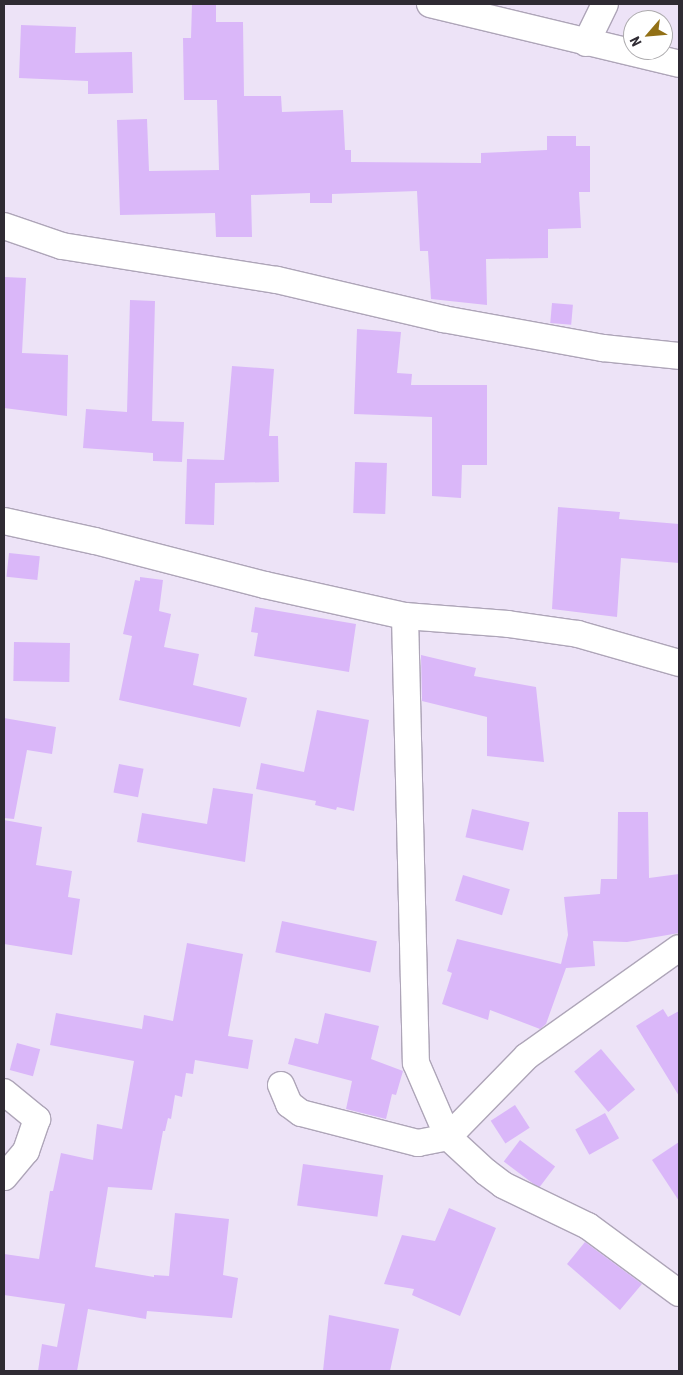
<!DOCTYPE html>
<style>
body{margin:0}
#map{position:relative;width:683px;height:1375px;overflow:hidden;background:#ede3f7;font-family:"Roboto Condensed",sans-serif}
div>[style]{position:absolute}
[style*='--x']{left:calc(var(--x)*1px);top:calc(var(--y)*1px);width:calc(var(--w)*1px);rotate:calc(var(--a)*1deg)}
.building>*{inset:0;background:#dab7f9;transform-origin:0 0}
.roads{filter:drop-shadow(1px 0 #aea5b8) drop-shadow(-1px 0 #aea5b8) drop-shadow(0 1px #aea5b8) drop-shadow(0 -1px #aea5b8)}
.street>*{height:26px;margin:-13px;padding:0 13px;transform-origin:13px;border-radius:13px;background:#fff}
span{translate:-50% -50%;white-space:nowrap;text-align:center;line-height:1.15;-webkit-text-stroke:4px #fff;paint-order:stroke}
.frame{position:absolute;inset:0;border:5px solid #2f2b33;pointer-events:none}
.north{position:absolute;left:623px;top:10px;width:50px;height:50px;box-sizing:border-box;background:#fff;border:1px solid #acaaad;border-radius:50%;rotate:243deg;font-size:14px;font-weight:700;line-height:20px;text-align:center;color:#2f2b33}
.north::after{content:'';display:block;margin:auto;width:18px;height:22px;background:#927016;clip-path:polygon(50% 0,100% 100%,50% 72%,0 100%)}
</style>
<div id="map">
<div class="building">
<i style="clip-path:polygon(192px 4px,216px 4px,216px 22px,243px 22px,244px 96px,281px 96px,282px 112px,343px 110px,345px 150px,351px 150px,351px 162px,481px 163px,481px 153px,547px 150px,547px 136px,576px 136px,576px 146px,590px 146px,590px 192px,579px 192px,581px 228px,548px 229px,548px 258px,486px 259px,487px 305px,431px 299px,428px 251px,420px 251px,417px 191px,332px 194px,332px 203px,310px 203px,310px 193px,251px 195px,252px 237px,216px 237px,215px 213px,120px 215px,117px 120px,147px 119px,149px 171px,219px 170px,217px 100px,184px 100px,183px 38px,191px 38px)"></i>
<i style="clip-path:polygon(21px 25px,76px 27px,75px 53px,132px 52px,133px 93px,88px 94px,88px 81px,19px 78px)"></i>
<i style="clip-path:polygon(4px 277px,26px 278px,22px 353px,68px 355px,67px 416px,4px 408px)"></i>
<i style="clip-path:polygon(130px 300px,155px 301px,152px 421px,184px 422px,182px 462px,153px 461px,153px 453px,83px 448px,86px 409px,127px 412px)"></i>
<i style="left:552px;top:303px;width:21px;height:20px;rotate:5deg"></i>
<i style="clip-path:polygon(357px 329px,401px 332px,397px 373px,412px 374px,411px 385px,487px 385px,487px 465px,462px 465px,461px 498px,432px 496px,432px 417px,354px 414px)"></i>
<i style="clip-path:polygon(232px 366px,274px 369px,269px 436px,278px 436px,279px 482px,215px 483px,214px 525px,185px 524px,187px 459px,224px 460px)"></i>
<i style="left:355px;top:462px;width:32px;height:51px;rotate:2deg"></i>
<i style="clip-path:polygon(558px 507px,620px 512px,619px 519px,679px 524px,679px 563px,621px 558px,617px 617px,552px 609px)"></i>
<i style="left:9px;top:553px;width:31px;height:24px;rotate:6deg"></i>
<i style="clip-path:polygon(140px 577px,163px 580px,159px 611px,171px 614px,164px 647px,199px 654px,193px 685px,247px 698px,240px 727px,119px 700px,132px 636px,123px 634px,135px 580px,140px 581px)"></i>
<i style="clip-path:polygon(255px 607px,356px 624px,349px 672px,254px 656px,258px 633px,251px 632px)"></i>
<i style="left:14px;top:642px;width:56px;height:39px;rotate:1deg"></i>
<i style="clip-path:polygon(421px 655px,476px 668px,474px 676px,536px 687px,544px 762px,487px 756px,487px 717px,422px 701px)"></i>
<i style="clip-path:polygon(317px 710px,369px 720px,354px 811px,337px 807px,336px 810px,315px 805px,316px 801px,256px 789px,261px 763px,304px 772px)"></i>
<i style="clip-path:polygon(4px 718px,56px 727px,52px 754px,27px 750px,14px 819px,4px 818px)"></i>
<i style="left:119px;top:764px;width:25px;height:29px;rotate:11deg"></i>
<i style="clip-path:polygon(213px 788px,253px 794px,245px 862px,137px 842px,142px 813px,207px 824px)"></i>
<i style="left:472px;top:809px;width:59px;height:29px;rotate:13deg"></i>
<i style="clip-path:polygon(618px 812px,648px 812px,649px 878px,679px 874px,679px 933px,627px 942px,593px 941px,595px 966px,566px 968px,546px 1024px,540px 1029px,490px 1010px,488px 1020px,442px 1004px,452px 973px,447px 971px,457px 939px,561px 964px,568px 935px,564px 897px,600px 894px,601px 879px,617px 879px)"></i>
<i style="clip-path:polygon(4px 820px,42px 827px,36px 865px,72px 871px,68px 897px,80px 899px,72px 955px,4px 944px)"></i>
<i style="left:463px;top:875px;width:49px;height:27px;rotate:17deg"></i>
<i style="left:282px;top:921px;width:97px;height:32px;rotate:12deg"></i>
<i style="clip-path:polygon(187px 943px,243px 954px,228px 1036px,253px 1040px,248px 1069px,195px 1060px,193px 1074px,186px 1073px,182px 1097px,175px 1095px,171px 1119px,168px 1118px,165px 1131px,163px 1131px,152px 1190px,108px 1187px,95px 1267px,154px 1277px,154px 1275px,169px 1276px,175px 1213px,229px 1219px,223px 1275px,238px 1278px,232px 1318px,147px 1311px,146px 1319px,88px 1309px,77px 1371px,38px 1371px,42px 1344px,57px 1347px,65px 1304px,4px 1295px,4px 1254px,39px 1259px,50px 1191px,53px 1191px,61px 1153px,93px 1160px,97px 1124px,122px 1129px,134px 1061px,50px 1045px,56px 1013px,142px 1029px,144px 1015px,173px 1021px)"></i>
<i style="clip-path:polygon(663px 1009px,668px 1017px,679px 1011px,679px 1096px,636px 1026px)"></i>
<i style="clip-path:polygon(325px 1013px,379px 1026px,371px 1059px,403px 1071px,396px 1095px,392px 1094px,386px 1119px,346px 1109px,352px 1081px,288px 1064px,295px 1038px,318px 1044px)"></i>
<i style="left:17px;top:1043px;width:24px;height:28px;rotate:15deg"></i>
<i style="left:601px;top:1049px;width:53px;height:35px;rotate:50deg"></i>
<i style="left:515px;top:1105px;width:27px;height:29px;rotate:57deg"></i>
<i style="left:605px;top:1113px;width:29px;height:34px;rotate:61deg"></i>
<i style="left:520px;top:1140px;width:44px;height:27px;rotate:37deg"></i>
<i style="clip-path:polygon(679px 1142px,679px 1201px,652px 1160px)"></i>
<i style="left:303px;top:1164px;width:81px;height:42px;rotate:8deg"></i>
<i style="clip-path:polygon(449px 1208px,496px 1228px,460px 1316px,412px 1295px,414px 1289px,384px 1284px,402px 1235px,435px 1241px)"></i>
<i style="clip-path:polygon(585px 1242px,642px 1284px,620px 1310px,567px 1264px)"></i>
<i style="clip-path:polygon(329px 1315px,399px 1329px,390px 1371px,323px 1371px)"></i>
</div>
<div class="roads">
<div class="street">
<i style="--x:430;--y:4;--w:256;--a:13.5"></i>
<i style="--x:586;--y:43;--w:43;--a:-64"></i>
<i style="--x:4;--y:226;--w:61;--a:19"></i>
<i style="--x:62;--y:246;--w:218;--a:9"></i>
<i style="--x:277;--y:280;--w:171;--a:13.2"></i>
<i style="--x:443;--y:319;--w:163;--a:10.3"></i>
<i style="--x:603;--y:348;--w:76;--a:6"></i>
<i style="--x:4;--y:521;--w:93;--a:12.4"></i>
<i style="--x:95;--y:541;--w:176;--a:14.5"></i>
<i style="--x:265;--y:585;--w:143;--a:12.5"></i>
<i style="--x:405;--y:616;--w:103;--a:4.4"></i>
<i style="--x:508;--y:624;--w:71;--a:8.1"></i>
<i style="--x:578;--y:634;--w:105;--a:16"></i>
<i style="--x:405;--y:616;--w:447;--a:88.6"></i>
<i style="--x:416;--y:1063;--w:81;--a:66.6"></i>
<i style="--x:448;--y:1137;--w:52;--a:42.6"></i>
<i style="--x:486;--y:1172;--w:21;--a:37"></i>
<i style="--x:503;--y:1185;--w:94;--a:25.8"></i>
<i style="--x:588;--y:1226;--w:113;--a:36.4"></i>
<i style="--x:281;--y:1085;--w:21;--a:67"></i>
<i style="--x:289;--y:1104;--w:15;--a:37"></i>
<i style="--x:301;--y:1113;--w:121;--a:14.4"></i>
<i style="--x:418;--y:1143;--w:31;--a:-11"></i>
<i style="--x:448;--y:1137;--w:113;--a:-45.7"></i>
<i style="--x:527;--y:1056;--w:186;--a:-35.4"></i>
<i style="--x:4;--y:1092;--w:43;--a:39.3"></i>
<i style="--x:37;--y:1119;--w:34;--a:109"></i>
<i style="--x:26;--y:1151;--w:34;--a:130"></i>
</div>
</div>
<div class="frame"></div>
<div class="north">N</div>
</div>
